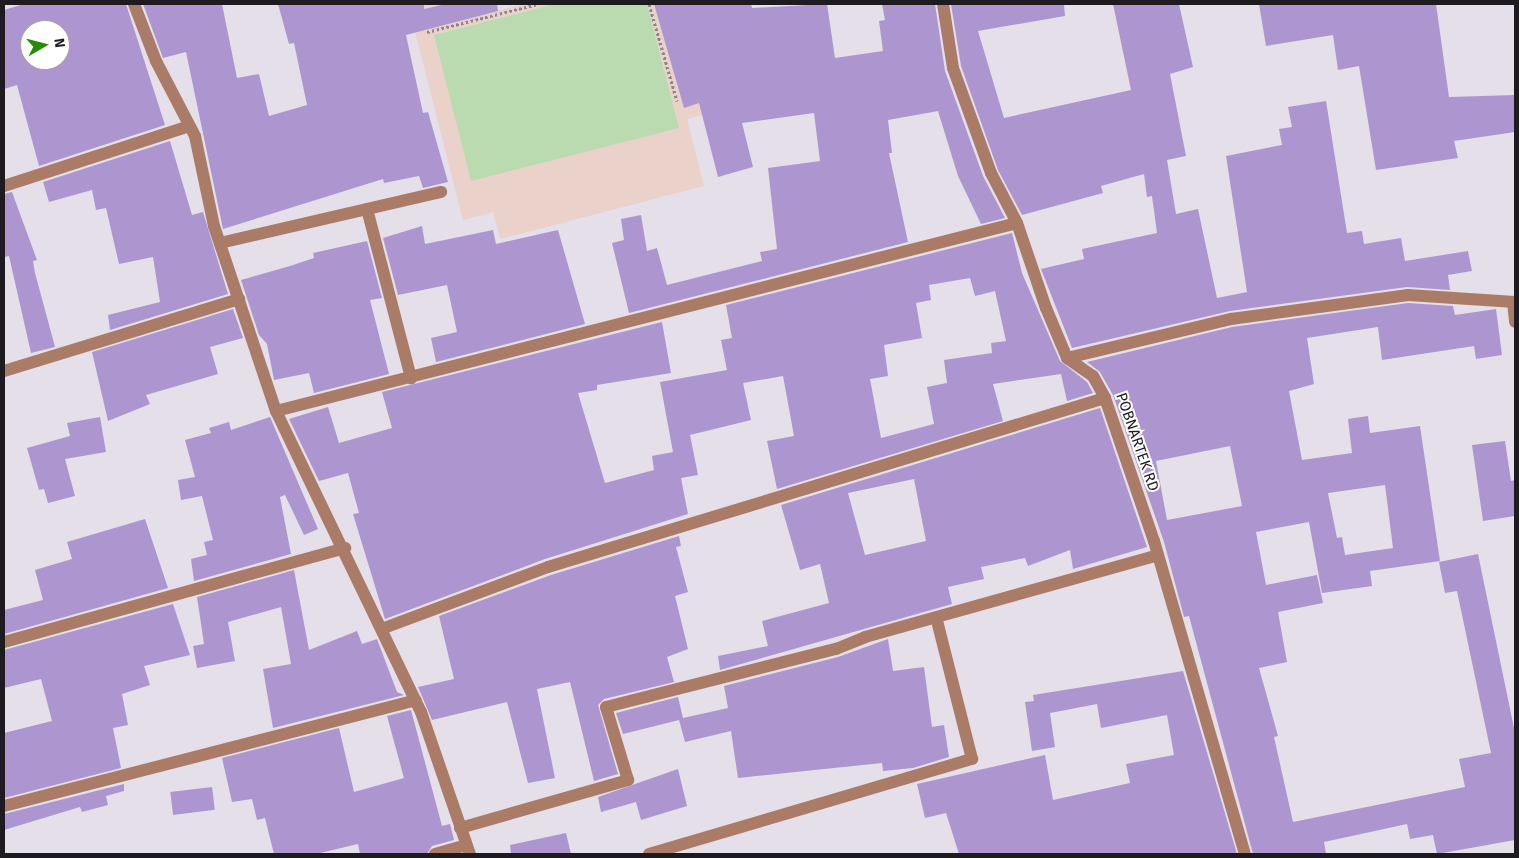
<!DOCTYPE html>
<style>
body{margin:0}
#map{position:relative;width:1519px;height:858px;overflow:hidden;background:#e4dfe9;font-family:"Fira Sans",sans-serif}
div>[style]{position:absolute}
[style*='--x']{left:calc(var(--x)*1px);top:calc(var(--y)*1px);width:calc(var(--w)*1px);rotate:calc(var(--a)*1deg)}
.commercial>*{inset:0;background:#ead1ca}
.green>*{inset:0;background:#b9dbaf}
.building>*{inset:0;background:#ad96cf;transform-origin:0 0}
.path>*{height:3px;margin-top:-1.5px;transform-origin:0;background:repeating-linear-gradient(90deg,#89868d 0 2.5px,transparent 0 5px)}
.minor>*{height:12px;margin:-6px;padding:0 6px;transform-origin:6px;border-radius:6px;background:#aa7c68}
span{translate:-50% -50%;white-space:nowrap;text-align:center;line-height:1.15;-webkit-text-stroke:4px #fff;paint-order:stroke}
.street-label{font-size:15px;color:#1d1b1f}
.frame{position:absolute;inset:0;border:5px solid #1d1b1f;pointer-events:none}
.north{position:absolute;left:20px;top:20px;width:50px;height:50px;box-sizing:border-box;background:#fff;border:1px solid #a5a4a5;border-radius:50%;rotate:82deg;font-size:14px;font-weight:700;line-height:20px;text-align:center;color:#1d1b1f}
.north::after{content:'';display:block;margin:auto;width:18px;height:22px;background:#268c06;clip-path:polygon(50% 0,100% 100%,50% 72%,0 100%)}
</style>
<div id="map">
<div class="commercial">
<i style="clip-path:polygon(408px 4px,446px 4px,418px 11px,423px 30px,524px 4px,555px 4px,434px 35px,679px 128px,647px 4px,654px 4px,684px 107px,721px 96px,695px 4px,699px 4px,726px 108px,687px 119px,704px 186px,500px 239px,493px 212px,463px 220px)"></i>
</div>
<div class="green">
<i style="clip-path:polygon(555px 4px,647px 4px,679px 128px,471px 181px,434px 35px)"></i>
</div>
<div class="building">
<i style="clip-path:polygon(evenodd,24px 4px,126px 4px,165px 125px,39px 166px,17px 85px,4px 89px,4px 10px,24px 4px,30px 30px,60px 30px,60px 60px,30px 60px,30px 30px)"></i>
<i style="clip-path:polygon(143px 4px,222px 4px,237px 78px,259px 74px,269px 116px,307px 105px,294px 43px,289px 44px,278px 4px,424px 4px,424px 9px,446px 4px,497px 4px,498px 11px,406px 35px,423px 113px,428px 112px,448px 182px,423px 188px,419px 176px,384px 183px,383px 179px,223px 229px,186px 52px,163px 58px)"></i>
<i style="clip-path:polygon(654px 4px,751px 4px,752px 8px,827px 4px,835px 58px,883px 51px,879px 21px,885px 20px,882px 4px,935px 4px,945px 71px,983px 176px,1005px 218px,981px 224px,958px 176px,938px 111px,888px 120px,892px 153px,889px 153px,908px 242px,629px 313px,612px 243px,624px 240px,621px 219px,641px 215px,647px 251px,657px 248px,667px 285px,762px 261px,760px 252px,777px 249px,768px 168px,820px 161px,814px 113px,742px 123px,753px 167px,718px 177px,699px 103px,684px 108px)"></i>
<i style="clip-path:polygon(951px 4px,1064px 4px,1065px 16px,978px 31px,1004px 118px,1131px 90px,1113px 4px,1179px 4px,1193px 67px,1170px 74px,1186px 156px,1167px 160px,1176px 214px,1198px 209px,1217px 298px,1247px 292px,1226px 156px,1282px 145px,1279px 129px,1292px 127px,1288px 107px,1326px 101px,1347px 233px,1362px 231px,1364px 244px,1401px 238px,1405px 261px,1468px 251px,1472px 271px,1448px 275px,1450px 290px,1407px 287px,1230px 311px,1072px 348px,1041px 269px,1084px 259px,1082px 249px,1157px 233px,1152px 196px,1147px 197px,1144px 174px,1101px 186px,1103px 193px,1022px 215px,998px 170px,961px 66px)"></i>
<i style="clip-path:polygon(1259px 4px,1436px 4px,1449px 97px,1515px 95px,1515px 132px,1454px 141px,1458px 158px,1376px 170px,1359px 66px,1338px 70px,1333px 35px,1266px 46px)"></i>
<i style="clip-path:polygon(170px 141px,192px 215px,203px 212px,228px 294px,110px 330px,108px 315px,160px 302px,153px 257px,119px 264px,106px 208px,96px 210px,92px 190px,49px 202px,43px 182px)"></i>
<i style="clip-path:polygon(12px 192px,37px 260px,33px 261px,35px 273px,55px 347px,31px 353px,9px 256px,4px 257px,4px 194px)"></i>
<i style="clip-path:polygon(422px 226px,425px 244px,493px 230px,496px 244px,558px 230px,585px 324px,436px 362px,431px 338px,457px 332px,447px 285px,398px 295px,383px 238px)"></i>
<i style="clip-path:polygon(evenodd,1012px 233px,1022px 273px,1060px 361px,1087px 382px,1093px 393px,1067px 401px,1061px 374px,993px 384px,1003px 421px,777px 489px,767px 441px,794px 436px,783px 376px,743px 383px,751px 420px,690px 435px,698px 475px,681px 478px,688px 514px,545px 559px,385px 619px,353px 514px,359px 513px,348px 473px,319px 481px,289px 419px,328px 407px,339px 443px,392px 428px,382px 392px,662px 322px,671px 373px,597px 385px,597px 390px,578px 393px,605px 483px,654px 470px,652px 456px,673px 452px,660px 382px,727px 370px,721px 340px,732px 338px,726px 305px,1012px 233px,970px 278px,975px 296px,995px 291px,1006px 341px,991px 343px,992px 353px,944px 360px,947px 383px,927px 387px,934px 424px,881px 438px,870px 379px,888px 376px,884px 345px,922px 338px,916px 303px,931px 300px,929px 285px,970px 278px)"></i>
<i style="clip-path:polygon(367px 241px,382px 298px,370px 300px,389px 374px,314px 393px,309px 373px,274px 380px,267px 344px,259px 335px,241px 280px,290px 266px,314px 258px,313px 253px)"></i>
<i style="clip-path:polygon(evenodd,1408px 303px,1453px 306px,1455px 315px,1496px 309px,1502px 355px,1476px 359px,1474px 346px,1382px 360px,1378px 327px,1307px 338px,1314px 384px,1289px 391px,1302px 460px,1352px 453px,1348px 419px,1368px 416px,1370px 433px,1420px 426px,1440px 561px,1370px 571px,1372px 586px,1322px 593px,1309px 522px,1256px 532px,1266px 585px,1317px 575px,1323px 603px,1278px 612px,1287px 662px,1259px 668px,1278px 736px,1274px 737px,1293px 822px,1465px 787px,1459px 759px,1491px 753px,1457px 591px,1445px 593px,1439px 562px,1478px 554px,1515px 733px,1515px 840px,1437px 854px,1433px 835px,1410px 839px,1407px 824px,1324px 842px,1326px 854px,1253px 854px,1189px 616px,1184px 617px,1164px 542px,1113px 395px,1100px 372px,1087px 362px,1232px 327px,1408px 303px,1230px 446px,1242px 506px,1167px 520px,1156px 461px,1230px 446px,1408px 303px,1385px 485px,1393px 548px,1345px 555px,1342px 537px,1337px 538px,1328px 493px,1385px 485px)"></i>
<i style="clip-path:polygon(233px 309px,243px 338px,210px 347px,218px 374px,146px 395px,150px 404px,108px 421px,92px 352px)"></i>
<i style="clip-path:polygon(evenodd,1100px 408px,1147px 547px,1073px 569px,1070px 550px,1028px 566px,1025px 558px,981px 567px,984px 579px,948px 587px,952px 604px,720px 670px,718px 656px,768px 646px,762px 621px,829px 603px,820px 564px,800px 570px,781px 505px,1100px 408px,914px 479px,926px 541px,865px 555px,848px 493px,914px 479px)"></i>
<i style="clip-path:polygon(100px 417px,106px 452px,65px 459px,75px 496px,48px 503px,44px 489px,39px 490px,27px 448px,70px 436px,67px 423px)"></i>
<i style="clip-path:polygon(270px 417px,318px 529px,304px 535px,285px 495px,280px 497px,291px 554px,194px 581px,191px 559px,207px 555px,204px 542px,213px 540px,202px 496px,181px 500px,178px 480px,195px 477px,185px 440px,211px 433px,209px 428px,229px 422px,231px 430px)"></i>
<i style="clip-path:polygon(1505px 441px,1511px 481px,1515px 480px,1515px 516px,1483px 521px,1472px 445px)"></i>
<i style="clip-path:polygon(145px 519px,168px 588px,4px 634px,4px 610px,43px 600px,35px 570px,72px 559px,67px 542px)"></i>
<i style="clip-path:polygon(679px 536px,681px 546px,676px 547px,688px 592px,675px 596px,688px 649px,667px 657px,674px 682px,604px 699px,598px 705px,618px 774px,594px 781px,570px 682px,537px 689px,555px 778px,528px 783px,507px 702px,432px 720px,418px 687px,454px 679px,439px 616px,551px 575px)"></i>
<i style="clip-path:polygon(294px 570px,309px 650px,357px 631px,362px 644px,377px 639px,397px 692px,404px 695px,273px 728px,263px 669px,291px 664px,281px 607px,228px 622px,235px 661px,197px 668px,193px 646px,204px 644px,197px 597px)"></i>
<i style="clip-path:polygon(173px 604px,190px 655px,144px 666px,150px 685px,122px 694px,128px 725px,113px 728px,121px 768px,4px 798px,4px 733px,52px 721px,41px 679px,4px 688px,4px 650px)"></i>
<i style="clip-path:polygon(888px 639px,893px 671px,924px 667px,932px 727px,944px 725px,949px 757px,913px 768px,883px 771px,882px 763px,738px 778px,731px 731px,685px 742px,679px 720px,623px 734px,616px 713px,678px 697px,683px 718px,728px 708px,724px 686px,838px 657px)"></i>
<i style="clip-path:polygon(1183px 671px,1237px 854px,959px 854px,946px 813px,925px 818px,917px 784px,1045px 755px,1053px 800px,1130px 783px,1126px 764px,1174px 755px,1167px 715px,1101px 728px,1097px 704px,1050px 713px,1055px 747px,1032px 751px,1025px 702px,1034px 701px,1033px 695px)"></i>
<i style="clip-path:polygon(411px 710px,442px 826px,450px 824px,454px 840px,432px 846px,427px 854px,360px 854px,358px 844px,316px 854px,274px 854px,265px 818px,257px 820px,252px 799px,232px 802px,222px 758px,339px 728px,354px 792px,404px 778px,387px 716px)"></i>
<i style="clip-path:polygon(678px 769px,687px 806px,641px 820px,636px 802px,601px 812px,598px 797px)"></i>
<i style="clip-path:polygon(124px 784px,124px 791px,106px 796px,108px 805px,82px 812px,80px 807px,4px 830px,4px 814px)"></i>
<i style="left:212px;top:787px;width:23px;height:42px;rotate:83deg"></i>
<i style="clip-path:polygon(566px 833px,571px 854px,511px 854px,510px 845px)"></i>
</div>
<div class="path">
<i style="--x:649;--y:4;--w:101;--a:73.9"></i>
<i style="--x:427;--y:32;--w:114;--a:-14.2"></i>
</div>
<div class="minor">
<i style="--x:134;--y:4;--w:61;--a:68.9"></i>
<i style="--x:156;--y:61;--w:85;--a:62.5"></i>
<i style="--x:195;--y:136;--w:92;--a:78.1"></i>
<i style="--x:214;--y:226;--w:195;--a:71.5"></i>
<i style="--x:276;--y:411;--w:334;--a:64.3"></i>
<i style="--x:421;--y:712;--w:150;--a:71"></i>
<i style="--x:943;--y:4;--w:65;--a:81.1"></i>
<i style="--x:953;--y:68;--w:112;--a:70.1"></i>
<i style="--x:991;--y:173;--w:56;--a:62.5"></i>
<i style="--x:1017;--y:223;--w:90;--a:71.2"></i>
<i style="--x:1046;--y:308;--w:54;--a:67.2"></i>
<i style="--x:1067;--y:358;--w:32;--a:35"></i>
<i style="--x:1093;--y:376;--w:25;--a:61"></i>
<i style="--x:1105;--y:398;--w:151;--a:71.1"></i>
<i style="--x:1154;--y:541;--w:326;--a:73.8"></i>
<i style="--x:4;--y:186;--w:195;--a:-17.9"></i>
<i style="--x:367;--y:209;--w:175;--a:75.4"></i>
<i style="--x:220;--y:243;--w:227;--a:-13"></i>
<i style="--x:1513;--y:302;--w:20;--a:84"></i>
<i style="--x:1067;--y:358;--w:169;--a:-13.4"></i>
<i style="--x:1231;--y:319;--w:179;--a:-7.7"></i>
<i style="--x:1408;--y:295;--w:107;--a:3.7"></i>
<i style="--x:4;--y:371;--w:246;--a:-17"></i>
<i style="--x:276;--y:411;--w:764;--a:-14.24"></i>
<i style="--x:384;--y:628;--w:175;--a:-20.4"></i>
<i style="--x:548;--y:567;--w:582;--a:-16.88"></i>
<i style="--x:4;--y:642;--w:354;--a:-15.4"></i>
<i style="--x:4;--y:806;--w:425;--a:-14.4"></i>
<i style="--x:460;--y:828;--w:175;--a:-15.9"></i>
<i style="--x:628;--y:780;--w:76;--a:-106.8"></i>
<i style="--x:606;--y:707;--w:237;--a:-14.2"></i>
<i style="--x:836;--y:649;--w:31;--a:-22"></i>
<i style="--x:865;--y:637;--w:304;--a:-15.6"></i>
<i style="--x:435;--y:854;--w:32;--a:-16"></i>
<i style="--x:649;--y:854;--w:337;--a:-16.4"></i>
<i style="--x:972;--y:759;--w:146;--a:-104.2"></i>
</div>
<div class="street-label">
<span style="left:1137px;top:442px;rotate:71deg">POBNARTEK RD</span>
</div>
<div class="frame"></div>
<div class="north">N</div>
</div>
